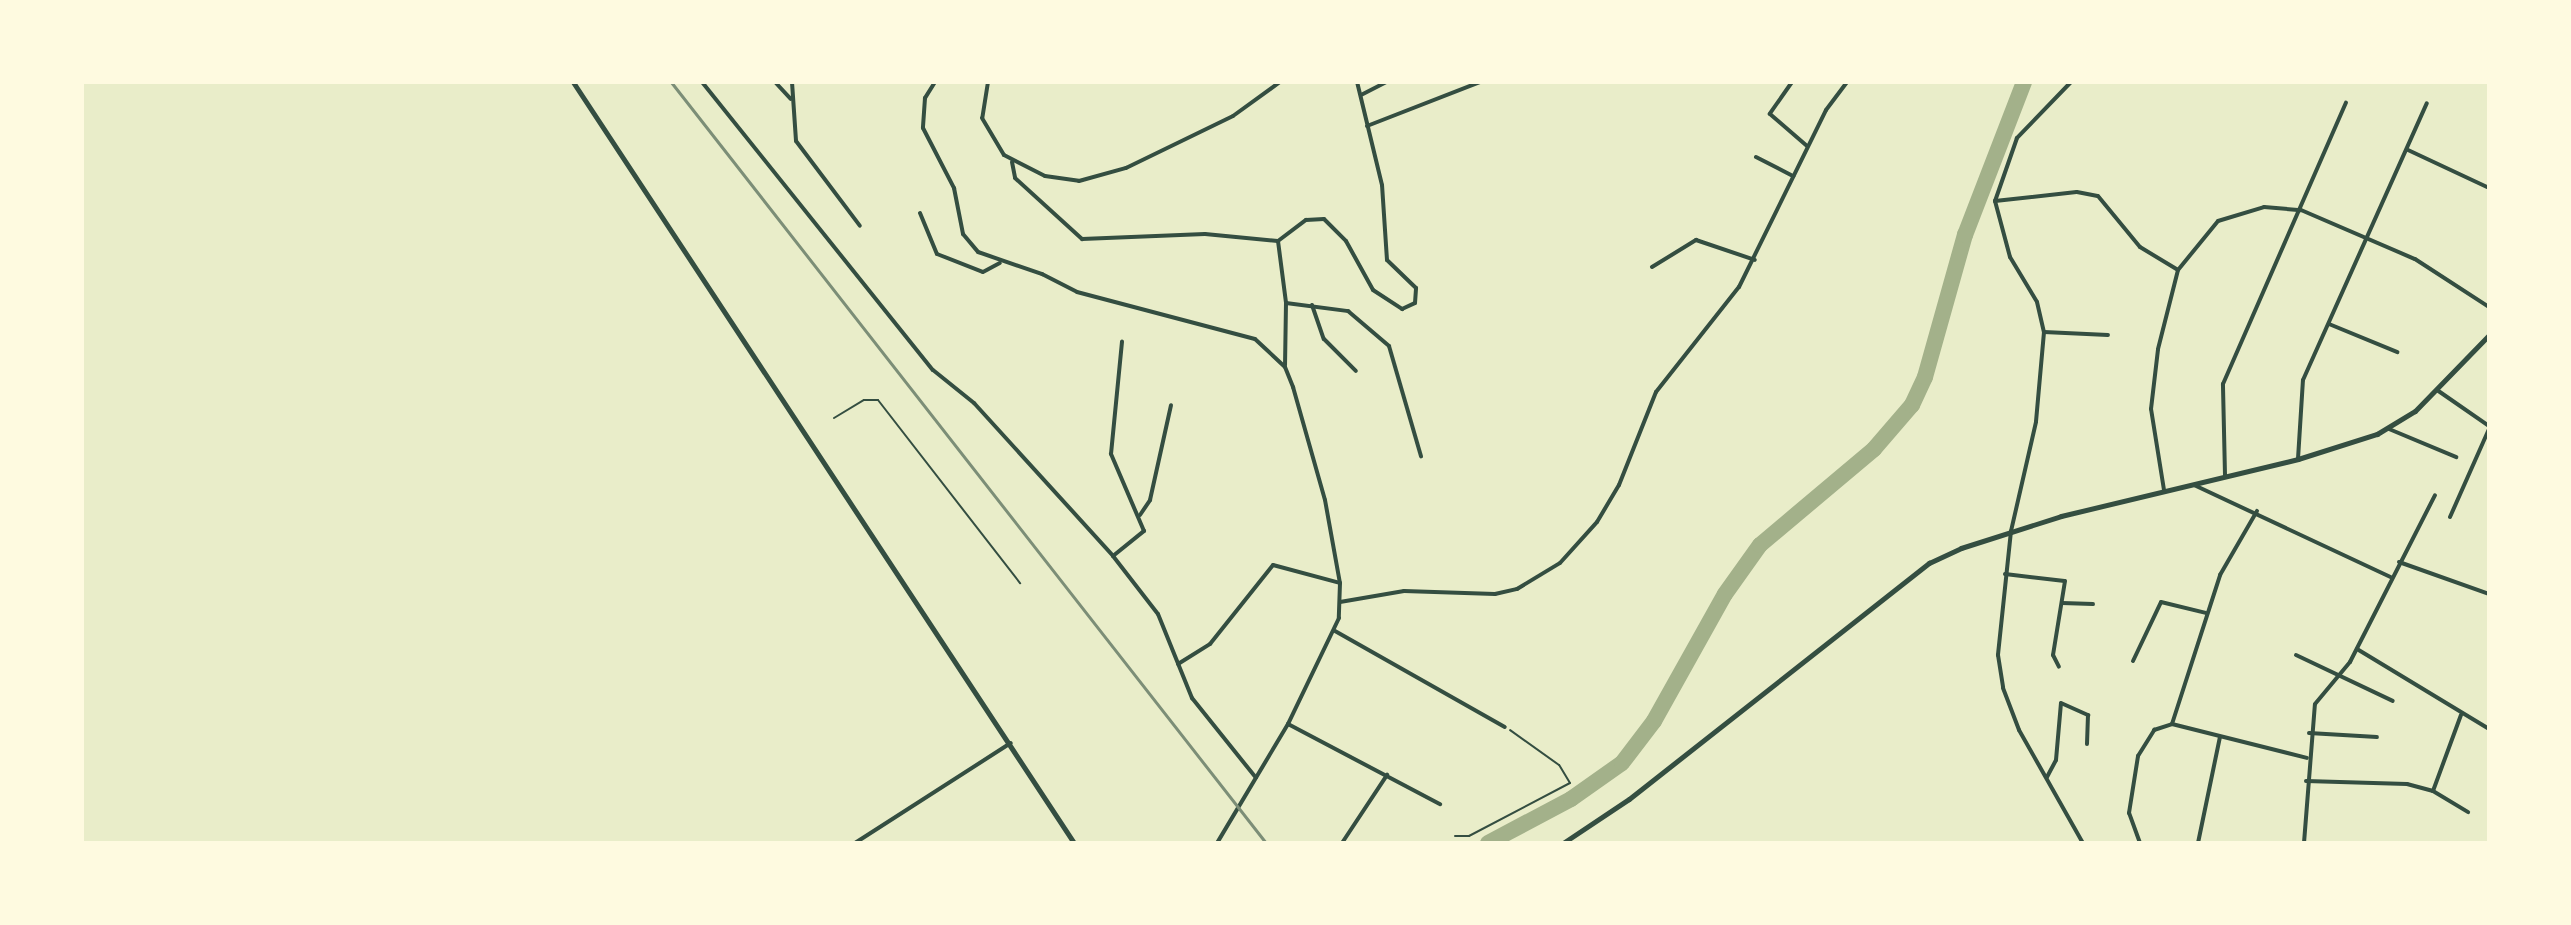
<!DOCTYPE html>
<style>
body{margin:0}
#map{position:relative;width:2571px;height:925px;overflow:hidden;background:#e9edc9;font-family:"Exo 2",sans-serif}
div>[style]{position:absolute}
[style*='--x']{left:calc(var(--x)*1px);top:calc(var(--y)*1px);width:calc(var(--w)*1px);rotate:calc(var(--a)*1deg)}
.river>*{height:16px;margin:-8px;padding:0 8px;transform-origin:8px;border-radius:8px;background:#a3b18a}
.path>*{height:2px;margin:-1px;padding:0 1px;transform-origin:1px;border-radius:1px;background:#344e41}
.service>*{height:2px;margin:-1px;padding:0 1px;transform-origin:1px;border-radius:1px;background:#344e41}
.minor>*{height:4px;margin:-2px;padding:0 2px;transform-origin:2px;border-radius:2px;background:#344e41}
.secondary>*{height:5px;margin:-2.5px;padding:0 2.5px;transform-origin:2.5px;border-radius:2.5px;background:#344e41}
.rail>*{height:3px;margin:-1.5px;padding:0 1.5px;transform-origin:1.5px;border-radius:1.5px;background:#7c8e77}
span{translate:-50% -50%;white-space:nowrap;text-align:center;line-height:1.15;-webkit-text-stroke:6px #fefae0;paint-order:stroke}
.frame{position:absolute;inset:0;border:84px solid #fefae0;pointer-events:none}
</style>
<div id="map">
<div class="river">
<i style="--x:1488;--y:843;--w:94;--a:-27.9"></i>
<i style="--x:1571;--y:799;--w:62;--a:-35.2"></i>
<i style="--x:1622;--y:763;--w:53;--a:-52.7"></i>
<i style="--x:1654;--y:721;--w:145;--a:-60.8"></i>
<i style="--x:1725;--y:594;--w:60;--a:-54.5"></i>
<i style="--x:1760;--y:545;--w:149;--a:-40.1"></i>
<i style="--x:1874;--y:449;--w:58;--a:-49.2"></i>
<i style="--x:1912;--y:405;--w:31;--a:-65"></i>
<i style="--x:1925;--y:377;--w:148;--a:-74.3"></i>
<i style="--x:1965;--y:235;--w:164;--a:-68.9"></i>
</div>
<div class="path">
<i style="--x:1455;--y:836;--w:14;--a:0"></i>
<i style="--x:1469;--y:836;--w:114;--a:-27.7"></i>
<i style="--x:1570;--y:783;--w:21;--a:-121"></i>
<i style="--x:1559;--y:765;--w:60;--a:-144.5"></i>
</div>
<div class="service">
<i style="--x:834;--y:418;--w:35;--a:-31"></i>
<i style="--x:864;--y:400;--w:14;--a:0"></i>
<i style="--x:878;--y:400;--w:232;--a:52.2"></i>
</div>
<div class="minor">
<i style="--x:702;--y:82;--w:369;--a:51.3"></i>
<i style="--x:933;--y:370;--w:53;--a:38.8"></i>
<i style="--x:974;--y:403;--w:207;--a:47.7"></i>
<i style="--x:1113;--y:556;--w:73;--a:52.2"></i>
<i style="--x:1158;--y:614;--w:91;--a:68"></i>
<i style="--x:1192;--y:698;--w:102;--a:51.3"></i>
<i style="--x:775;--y:82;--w:23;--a:47"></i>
<i style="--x:792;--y:82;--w:59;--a:86.1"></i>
<i style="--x:796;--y:141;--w:106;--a:53"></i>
<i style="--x:935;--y:82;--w:19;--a:122"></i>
<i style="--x:925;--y:98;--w:30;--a:94"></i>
<i style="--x:923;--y:128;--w:68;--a:62.7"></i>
<i style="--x:954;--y:188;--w:47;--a:78.9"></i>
<i style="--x:963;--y:234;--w:23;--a:50"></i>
<i style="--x:978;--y:252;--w:68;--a:19"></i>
<i style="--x:1042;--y:274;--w:39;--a:27"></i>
<i style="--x:1077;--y:292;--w:184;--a:14.8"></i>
<i style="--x:1255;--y:339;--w:41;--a:43"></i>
<i style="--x:1285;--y:367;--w:22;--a:68"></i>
<i style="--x:1293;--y:387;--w:117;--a:74.2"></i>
<i style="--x:1325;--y:500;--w:84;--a:79.8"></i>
<i style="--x:1340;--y:583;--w:35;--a:92"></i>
<i style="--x:1339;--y:618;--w:118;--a:115.7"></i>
<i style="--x:1288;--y:724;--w:139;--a:120.8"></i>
<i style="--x:988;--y:82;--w:36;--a:99"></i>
<i style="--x:982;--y:118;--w:43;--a:59.3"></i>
<i style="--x:1004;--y:155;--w:46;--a:27.1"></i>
<i style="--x:1045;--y:176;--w:34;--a:8"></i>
<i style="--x:1079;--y:181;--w:49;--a:-15.5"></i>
<i style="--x:1126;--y:168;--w:119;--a:-25.9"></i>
<i style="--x:1233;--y:116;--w:58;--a:-35.9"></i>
<i style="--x:1792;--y:82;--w:39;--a:125"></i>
<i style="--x:1770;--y:114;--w:49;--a:40.9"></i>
<i style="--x:2071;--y:82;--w:78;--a:134"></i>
<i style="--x:2017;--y:138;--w:67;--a:109.2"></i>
<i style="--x:1995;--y:201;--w:58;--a:75"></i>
<i style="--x:2010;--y:257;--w:52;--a:59"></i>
<i style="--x:2037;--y:302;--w:31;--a:77"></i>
<i style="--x:2044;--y:332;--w:90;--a:95.1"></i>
<i style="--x:2036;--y:422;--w:112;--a:102.9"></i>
<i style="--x:2011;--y:531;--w:125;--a:96"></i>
<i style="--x:1998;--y:655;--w:33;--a:81"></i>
<i style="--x:2003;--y:688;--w:45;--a:69.1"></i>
<i style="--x:2019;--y:730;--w:130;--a:60.5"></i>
<i style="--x:1361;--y:95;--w:29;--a:-27"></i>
<i style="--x:1367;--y:126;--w:121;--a:-21.3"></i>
<i style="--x:2408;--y:150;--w:89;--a:25.1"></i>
<i style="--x:1756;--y:157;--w:42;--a:27.2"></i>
<i style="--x:1012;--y:162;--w:16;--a:79"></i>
<i style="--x:1015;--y:178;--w:91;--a:42.3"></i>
<i style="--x:1082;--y:239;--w:123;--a:-2.3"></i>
<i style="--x:1205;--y:234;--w:73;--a:5.5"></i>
<i style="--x:1278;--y:241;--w:63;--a:82.6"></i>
<i style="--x:1286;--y:303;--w:62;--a:90.9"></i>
<i style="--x:1995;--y:201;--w:82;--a:-6.3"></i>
<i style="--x:2077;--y:192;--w:21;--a:11"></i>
<i style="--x:2098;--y:196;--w:66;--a:50.5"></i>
<i style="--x:2140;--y:247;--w:44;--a:31.2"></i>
<i style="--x:920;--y:213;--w:44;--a:67.5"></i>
<i style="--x:937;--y:254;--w:49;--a:21.4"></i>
<i style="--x:983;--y:272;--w:19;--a:-28"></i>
<i style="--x:1278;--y:241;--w:35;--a:-37"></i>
<i style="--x:1306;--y:220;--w:18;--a:-3"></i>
<i style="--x:1324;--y:219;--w:31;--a:45"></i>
<i style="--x:1346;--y:241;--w:56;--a:61.1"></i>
<i style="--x:1373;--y:290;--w:35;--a:33"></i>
<i style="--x:1402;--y:309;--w:14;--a:-25"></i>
<i style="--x:1415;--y:303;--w:15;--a:-86"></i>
<i style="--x:1416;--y:288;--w:40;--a:-136"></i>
<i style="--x:1387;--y:260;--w:75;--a:-93.8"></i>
<i style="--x:1382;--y:185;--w:106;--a:-103.6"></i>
<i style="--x:1652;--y:267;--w:52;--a:-31.5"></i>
<i style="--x:1696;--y:240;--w:62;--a:18.7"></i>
<i style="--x:1286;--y:303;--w:63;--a:7.4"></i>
<i style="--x:1348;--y:311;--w:54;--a:40.5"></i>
<i style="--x:1389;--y:346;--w:115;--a:73.8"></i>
<i style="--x:1312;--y:305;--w:36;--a:71"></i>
<i style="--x:1324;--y:339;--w:45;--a:45"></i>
<i style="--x:2329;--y:324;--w:74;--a:22.4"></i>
<i style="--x:2044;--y:332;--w:64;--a:2.7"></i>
<i style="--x:2437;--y:390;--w:63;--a:34.7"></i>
<i style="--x:2389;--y:429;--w:73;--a:22.7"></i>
<i style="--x:2298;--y:459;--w:79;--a:-86.4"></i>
<i style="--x:2303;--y:380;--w:303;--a:-65.9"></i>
<i style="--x:2225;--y:475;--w:91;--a:-91.3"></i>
<i style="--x:2223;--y:384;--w:307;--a:-66.4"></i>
<i style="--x:2194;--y:485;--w:217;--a:25.1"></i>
<i style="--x:2164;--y:490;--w:82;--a:-99.1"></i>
<i style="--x:2151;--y:409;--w:60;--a:-83.3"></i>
<i style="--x:2158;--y:349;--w:81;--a:-75.8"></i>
<i style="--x:2178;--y:270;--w:63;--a:-50.8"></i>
<i style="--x:2218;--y:221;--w:48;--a:-16.9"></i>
<i style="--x:2264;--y:207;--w:37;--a:5"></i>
<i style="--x:2301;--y:210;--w:124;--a:23.3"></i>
<i style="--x:2415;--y:259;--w:88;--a:33"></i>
<i style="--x:1140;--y:515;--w:18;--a:-56"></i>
<i style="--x:1150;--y:500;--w:97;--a:-77.5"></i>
<i style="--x:2450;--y:517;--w:96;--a:-66.1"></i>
<i style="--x:1113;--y:556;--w:40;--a:-39"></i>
<i style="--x:1144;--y:531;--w:84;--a:-113.2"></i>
<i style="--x:1111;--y:454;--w:113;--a:-84.4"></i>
<i style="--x:2399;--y:562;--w:96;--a:19.6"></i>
<i style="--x:2005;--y:574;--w:60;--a:6.7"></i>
<i style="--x:2065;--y:581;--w:75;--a:99.2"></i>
<i style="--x:2053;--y:655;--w:13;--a:63"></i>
<i style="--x:1340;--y:602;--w:65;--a:-9.8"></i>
<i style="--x:1404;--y:591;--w:91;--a:1.9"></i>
<i style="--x:1495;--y:594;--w:23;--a:-13"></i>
<i style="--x:1517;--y:589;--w:50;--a:-31.2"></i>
<i style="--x:1560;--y:563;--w:55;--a:-47.9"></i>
<i style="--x:1597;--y:522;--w:43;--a:-59.3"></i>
<i style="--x:1619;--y:485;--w:100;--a:-68.3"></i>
<i style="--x:1656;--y:392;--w:134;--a:-51.7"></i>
<i style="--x:1739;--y:287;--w:197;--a:-63.8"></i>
<i style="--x:1826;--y:110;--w:35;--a:-53"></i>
<i style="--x:2062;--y:603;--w:31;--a:2"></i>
<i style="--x:1335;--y:631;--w:195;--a:29.5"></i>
<i style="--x:2357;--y:649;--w:154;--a:31.2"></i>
<i style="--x:2296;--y:655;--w:107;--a:25.4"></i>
<i style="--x:2133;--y:661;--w:65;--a:-64.6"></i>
<i style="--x:2161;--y:602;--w:46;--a:13.7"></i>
<i style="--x:1178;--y:664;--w:38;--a:-32"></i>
<i style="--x:1210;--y:644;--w:101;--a:-51.4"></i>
<i style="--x:1273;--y:565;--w:69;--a:15"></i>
<i style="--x:1288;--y:724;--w:172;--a:27.8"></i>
<i style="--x:2172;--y:724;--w:139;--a:14.1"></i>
<i style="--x:2309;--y:733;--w:68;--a:3.4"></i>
<i style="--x:2047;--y:777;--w:19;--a:-62"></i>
<i style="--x:2056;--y:760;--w:57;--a:-85"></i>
<i style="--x:2061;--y:703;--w:30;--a:24"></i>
<i style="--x:2088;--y:715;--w:29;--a:92"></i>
<i style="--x:2306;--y:781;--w:101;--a:1.7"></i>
<i style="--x:2407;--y:784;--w:27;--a:15"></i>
<i style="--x:2433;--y:791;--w:41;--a:31"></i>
<i style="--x:2433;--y:791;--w:81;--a:-69.8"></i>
<i style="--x:855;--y:843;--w:185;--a:-32.7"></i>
<i style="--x:1342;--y:843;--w:82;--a:-56.5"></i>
<i style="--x:2140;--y:843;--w:32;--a:-110"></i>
<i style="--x:2129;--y:813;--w:58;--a:-81"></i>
<i style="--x:2138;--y:756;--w:31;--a:-58"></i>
<i style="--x:2154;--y:730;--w:19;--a:-18"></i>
<i style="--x:2172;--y:724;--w:157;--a:-72.1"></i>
<i style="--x:2220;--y:575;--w:74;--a:-60"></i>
<i style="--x:2198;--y:843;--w:108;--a:-78.3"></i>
<i style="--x:2304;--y:843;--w:139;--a:-85.5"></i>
<i style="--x:2315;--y:704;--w:55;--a:-50.2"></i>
<i style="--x:2350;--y:662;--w:187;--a:-63"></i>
</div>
<div class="secondary">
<i style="--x:573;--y:82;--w:911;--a:56.64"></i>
<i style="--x:1563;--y:843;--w:79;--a:-33.7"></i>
<i style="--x:1629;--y:799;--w:382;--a:-38.2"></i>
<i style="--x:1929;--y:563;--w:35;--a:-25"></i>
<i style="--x:1961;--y:548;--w:105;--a:-17.7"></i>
<i style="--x:2061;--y:516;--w:244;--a:-13.5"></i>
<i style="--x:2298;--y:459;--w:83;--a:-17.6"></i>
<i style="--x:2377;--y:434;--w:44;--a:-31.2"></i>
<i style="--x:2415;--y:411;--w:106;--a:-45.8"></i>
</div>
<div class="rail">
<i style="--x:671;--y:82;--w:966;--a:51.98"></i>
</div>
<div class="frame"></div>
</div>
